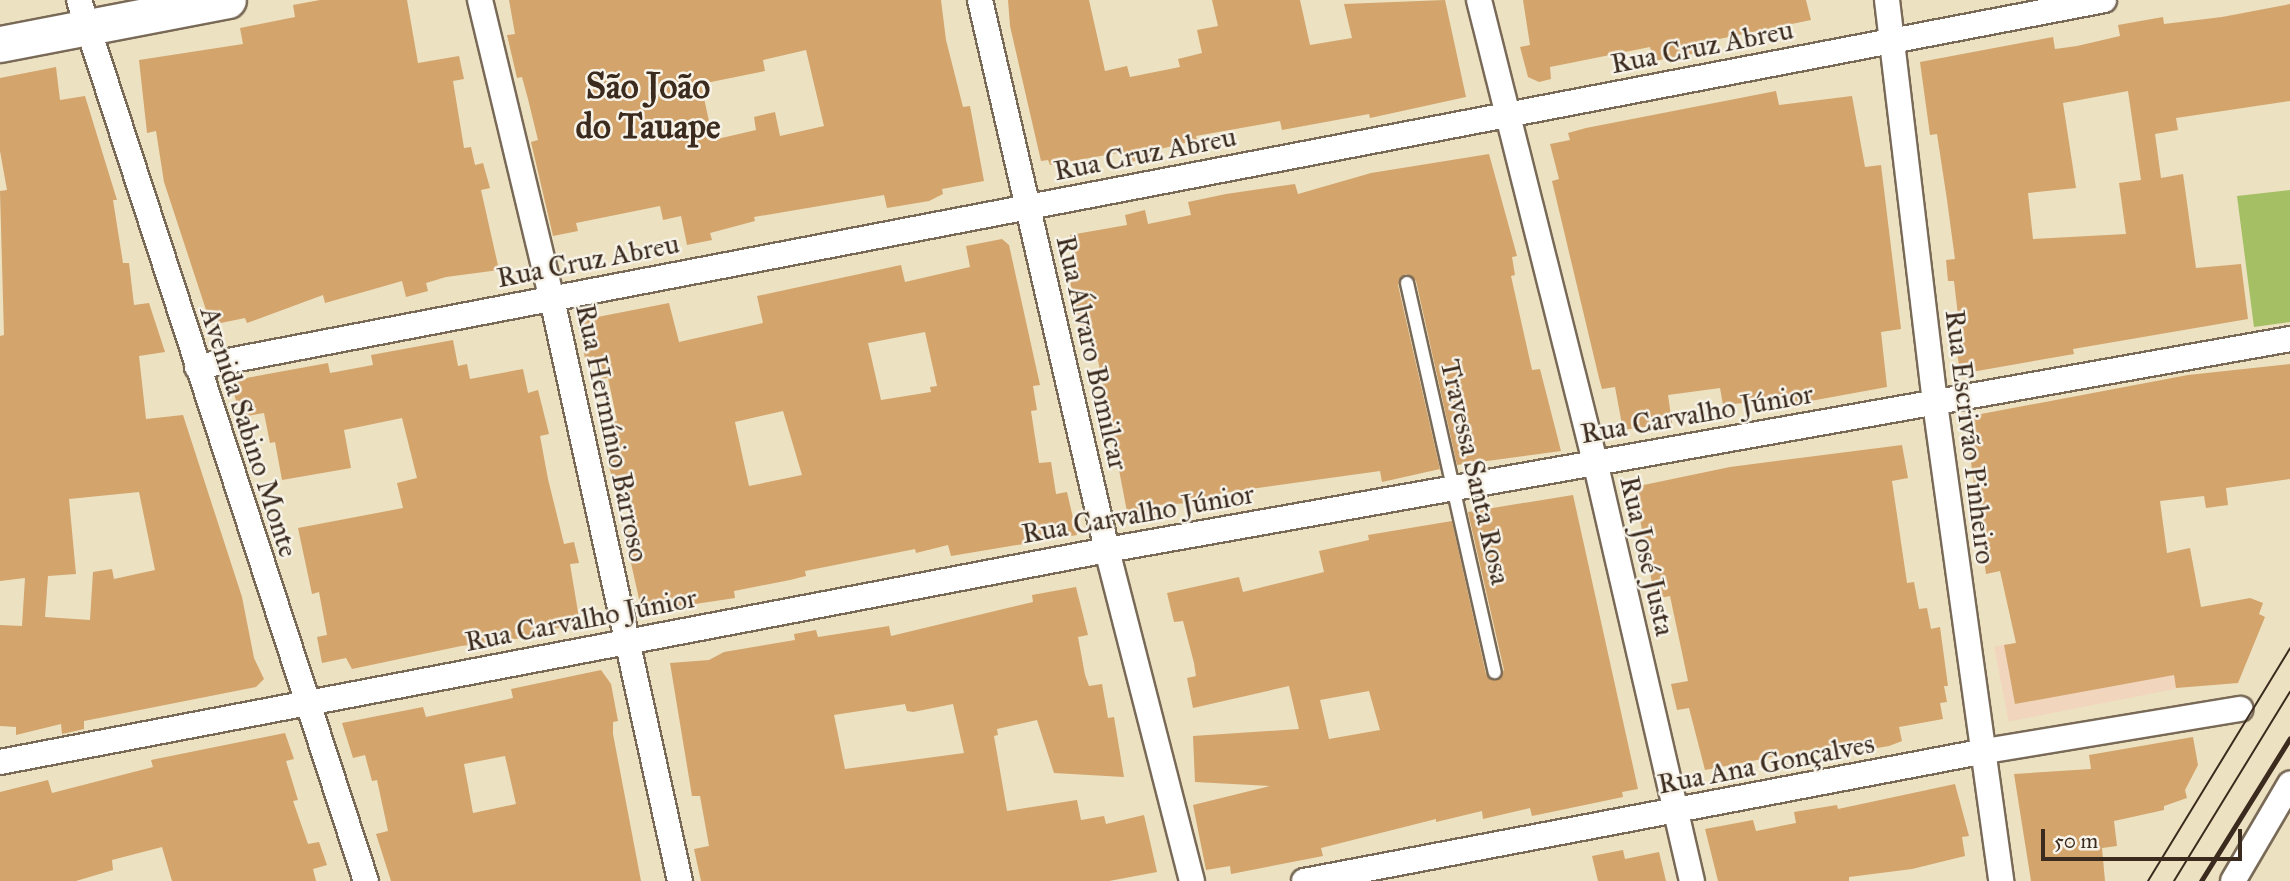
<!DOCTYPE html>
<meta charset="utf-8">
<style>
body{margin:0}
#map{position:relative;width:2290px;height:881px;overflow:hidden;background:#ece1c1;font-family:"IM FELL Great Primer",serif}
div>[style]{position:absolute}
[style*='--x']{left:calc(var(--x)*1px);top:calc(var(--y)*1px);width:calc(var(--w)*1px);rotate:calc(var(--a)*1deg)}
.built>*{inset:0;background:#f1d5bd;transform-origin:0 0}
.green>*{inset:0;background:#a5bf65}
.building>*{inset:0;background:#d3a46c}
.roads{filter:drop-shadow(2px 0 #796a57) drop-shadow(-2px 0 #796a57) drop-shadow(0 2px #796a57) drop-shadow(0 -2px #796a57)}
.lane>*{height:12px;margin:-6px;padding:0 6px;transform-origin:6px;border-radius:6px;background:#fff}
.street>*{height:24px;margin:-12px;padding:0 12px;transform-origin:12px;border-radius:12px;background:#fff}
.secondary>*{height:35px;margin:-17.5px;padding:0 17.5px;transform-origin:17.5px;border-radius:17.5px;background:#fff}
.tram>*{height:2px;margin:-1px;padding:0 1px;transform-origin:1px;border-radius:1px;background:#3b2a1e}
.rail>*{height:5px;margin:-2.5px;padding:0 2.5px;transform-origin:2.5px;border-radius:2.5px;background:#3b2a1e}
span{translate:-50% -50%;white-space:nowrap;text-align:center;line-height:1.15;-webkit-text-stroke:5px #f7f3e8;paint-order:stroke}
.street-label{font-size:28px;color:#3b2a1e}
.district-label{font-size:35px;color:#3b2a1e;font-weight:700}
.scale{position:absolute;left:2041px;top:829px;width:201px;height:32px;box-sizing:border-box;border:4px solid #3b2a1e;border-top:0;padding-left:9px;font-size:21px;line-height:24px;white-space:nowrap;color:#3b2a1e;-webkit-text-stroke:5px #f7f3e8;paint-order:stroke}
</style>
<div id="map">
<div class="built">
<i style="left:2163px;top:614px;width:76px;height:172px;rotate:79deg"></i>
</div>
<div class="green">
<i style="clip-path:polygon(2290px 190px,2290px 322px,2254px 327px,2237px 196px)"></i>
</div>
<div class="building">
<i style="clip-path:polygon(320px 0,407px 0,418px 63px,459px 56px,464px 79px,453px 81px,464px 148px,471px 147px,475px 165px,483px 163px,490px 188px,481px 190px,499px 270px,446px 277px,426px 283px,428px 291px,406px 297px,402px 281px,325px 303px,323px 295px,247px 323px,245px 318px,211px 325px,164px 182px,156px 131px,147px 133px,139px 60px,243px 44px,240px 28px,295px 17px,293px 5px)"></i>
<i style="clip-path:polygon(evenodd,509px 0,941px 0,946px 40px,963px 107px,970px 106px,984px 181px,942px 189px,943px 194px,929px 201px,887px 208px,884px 195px,754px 217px,755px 221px,710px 233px,712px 240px,687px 245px,681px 216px,663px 220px,660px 206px,576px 223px,578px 231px,553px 236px,531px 142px,538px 140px,528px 99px,522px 77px,517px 78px,507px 35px,515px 34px,509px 0,806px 50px,824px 126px,780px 136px,775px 112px,754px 117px,756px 130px,713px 140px,701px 84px,765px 71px,763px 60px,806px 50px)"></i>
<i style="clip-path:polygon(1008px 0,1089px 0,1105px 71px,1127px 66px,1130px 77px,1180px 67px,1178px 59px,1202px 53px,1197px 30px,1218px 26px,1212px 0,1300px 0,1310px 45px,1352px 38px,1344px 4px,1445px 0,1466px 97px,1370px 118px,1369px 114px,1282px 130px,1280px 121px,1196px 136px,1197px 140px,1152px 151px,1154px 157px,1125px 163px,1123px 152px,1050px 165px,1048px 160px,1041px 161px,1010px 26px)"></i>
<i style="clip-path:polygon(1523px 0,1806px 0,1811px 20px,1719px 39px,1701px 46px,1702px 52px,1654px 61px,1650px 47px,1550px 67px,1551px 79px,1539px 82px,1528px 77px,1520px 47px,1530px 45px)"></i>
<i style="clip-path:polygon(evenodd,2290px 4px,2290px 101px,2176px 118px,2178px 130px,2155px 134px,2161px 178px,2183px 174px,2196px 268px,2241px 264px,2248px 319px,2073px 349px,2074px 354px,1960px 374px,1957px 351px,1962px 350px,1954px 281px,1948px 281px,1946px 260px,1955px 259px,1947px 200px,1937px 134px,1930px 135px,1920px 62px,2053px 37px,2055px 49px,2077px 46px,2120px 36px,2118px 25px,2163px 17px,2164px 24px,2222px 17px,2290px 4px,2128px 91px,2141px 180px,2119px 183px,2126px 234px,2033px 239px,2028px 193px,2076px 188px,2063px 103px,2128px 91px)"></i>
<i style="clip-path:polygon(evenodd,56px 67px,60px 100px,85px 96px,117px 200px,113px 200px,123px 263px,129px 263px,134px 305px,149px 303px,165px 352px,139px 356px,146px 419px,183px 415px,242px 597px,254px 658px,264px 679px,256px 687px,84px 721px,84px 729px,62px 734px,61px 724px,16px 735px,16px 727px,0 726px,0 625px,22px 626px,25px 578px,0 581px,0 336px,4px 335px,0 191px,7px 190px,0 151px,0 78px,56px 67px,139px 492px,155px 570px,114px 579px,112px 569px,93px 572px,90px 620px,45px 617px,48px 576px,76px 574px,69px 499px,139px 492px)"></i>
<i style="clip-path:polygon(1776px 91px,1779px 105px,1852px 96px,1865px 167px,1881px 165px,1901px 329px,1881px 332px,1887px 387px,1794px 404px,1793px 398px,1723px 405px,1720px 388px,1668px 395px,1672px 423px,1623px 430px,1615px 387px,1602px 389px,1599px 378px,1552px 181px,1559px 179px,1550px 144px,1570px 140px,1568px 133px,1586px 128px)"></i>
<i style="clip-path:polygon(1489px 154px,1517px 256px,1512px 257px,1515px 275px,1511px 276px,1532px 370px,1540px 369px,1561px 451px,1457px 465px,1416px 281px,1406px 274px,1398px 285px,1440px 469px,1382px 482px,1380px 471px,1222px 493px,1190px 503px,1158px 505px,1160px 515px,1129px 522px,1093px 334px,1083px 336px,1064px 258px,1074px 256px,1070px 235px,1127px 225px,1125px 215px,1145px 210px,1148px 224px,1191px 215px,1188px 202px,1226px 194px,1295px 184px,1298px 194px,1371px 173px)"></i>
<i style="clip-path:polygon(evenodd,1002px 239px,1009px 245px,1040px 385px,1033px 386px,1037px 410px,1031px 411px,1039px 463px,1051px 462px,1056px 494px,1067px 492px,1077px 535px,951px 556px,948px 545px,916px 553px,915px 549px,805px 571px,806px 576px,790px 580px,734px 591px,735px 598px,642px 612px,624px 532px,633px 531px,625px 484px,614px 486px,609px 466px,606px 423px,617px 421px,608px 378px,600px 379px,594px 356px,585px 358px,577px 321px,669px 303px,679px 342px,763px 323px,757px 296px,901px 265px,905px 282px,970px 267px,966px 246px,1002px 239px,925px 332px,937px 386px,930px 387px,931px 392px,881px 400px,868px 343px,925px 332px,1002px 239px,783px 411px,802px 475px,749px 486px,735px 422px,783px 411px)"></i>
<i style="clip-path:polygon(453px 340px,458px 366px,467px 364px,470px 379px,523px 369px,528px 393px,538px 390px,549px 434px,540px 436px,548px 479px,564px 544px,574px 542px,579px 563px,570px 564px,580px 624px,537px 632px,538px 636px,461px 646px,352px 669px,346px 658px,322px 663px,317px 637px,327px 635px,319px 592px,312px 594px,298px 528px,403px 508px,397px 483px,417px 478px,402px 418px,344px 430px,351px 468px,282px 480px,275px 442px,270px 443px,264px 413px,241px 417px,230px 381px,328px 363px,330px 373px,373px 365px,371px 355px)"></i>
<i style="clip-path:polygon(2290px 364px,2290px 479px,2226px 488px,2228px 505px,2206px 508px,2204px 496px,2160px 501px,2167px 553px,2190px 548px,2201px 607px,2250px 598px,2263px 603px,2259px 614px,2265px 617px,2238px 683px,2176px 688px,2174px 675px,2015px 704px,2004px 645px,2016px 643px,2000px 571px,1986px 574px,1965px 417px,2188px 375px)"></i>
<i style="clip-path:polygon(1902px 445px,1908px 478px,1892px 481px,1907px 583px,1914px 582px,1919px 609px,1927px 608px,1931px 629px,1940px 627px,1948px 686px,1944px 686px,1947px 702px,1940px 703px,1943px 719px,1899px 727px,1902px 741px,1889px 746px,1847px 753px,1845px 743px,1705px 770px,1689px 708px,1677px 710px,1671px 684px,1688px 681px,1670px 596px,1655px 599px,1634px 487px,1730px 467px)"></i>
<i style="clip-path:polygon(evenodd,1573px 495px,1638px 789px,1622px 792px,1623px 797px,1532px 816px,1530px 808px,1483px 819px,1482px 811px,1436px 822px,1436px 819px,1321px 848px,1323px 856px,1231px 874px,1230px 866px,1206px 870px,1193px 805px,1270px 786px,1195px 782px,1193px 736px,1299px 729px,1289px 686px,1193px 708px,1187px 678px,1196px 676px,1194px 663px,1183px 621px,1174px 622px,1167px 593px,1239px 577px,1243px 592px,1324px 572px,1319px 551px,1369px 540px,1368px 535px,1452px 521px,1486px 674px,1498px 680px,1504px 670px,1468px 512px,1573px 495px,1369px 691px,1380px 730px,1329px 739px,1320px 700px,1369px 691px)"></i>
<i style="clip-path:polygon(evenodd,1076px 587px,1088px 635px,1078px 637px,1085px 675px,1089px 686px,1102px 684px,1108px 718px,1114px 717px,1124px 777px,1054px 773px,1037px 720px,997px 729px,998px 735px,994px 736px,1007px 811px,1077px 800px,1081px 820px,1104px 816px,1106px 824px,1144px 815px,1157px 872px,1109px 881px,701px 881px,694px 849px,709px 846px,700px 796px,692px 796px,670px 663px,709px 660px,724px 652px,795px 640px,794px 634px,816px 630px,818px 637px,889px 626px,891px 636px,1033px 602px,1032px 595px,1076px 587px,905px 704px,907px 711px,913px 712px,953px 704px,964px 753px,845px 769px,834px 715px,905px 704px)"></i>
<i style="clip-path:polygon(evenodd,601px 670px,611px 684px,618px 721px,613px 722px,613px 734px,641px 881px,391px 881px,376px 834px,388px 831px,377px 780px,372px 781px,365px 755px,353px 758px,342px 723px,423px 707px,426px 717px,513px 698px,511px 689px,601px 670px,505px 756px,516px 804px,473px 813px,464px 764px,505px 756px)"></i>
<i style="clip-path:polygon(285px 733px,294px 759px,286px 761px,298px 800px,293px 801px,308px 844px,319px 842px,327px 865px,313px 869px,316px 881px,172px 881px,162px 847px,112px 860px,113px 870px,76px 881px,0 881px,0 792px,48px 780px,52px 793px,153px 767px,151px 760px)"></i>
<i style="clip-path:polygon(2193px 737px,2198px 765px,2185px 790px,2187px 798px,2164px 806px,2164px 810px,2114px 821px,2117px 846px,2102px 848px,2105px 881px,2031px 881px,2014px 774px,2091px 769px,2089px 755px)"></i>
<i style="clip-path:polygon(1955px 784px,1969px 836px,1962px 837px,1965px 856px,1912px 869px,1849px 877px,1849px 881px,1718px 881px,1705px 829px,1753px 820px,1756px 831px,1796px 823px,1794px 812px,1837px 805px,1838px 809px)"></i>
<i style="clip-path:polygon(1623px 850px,1625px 859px,1659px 852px,1666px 881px,1598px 881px,1592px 856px)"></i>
</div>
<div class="roads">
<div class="lane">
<i style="--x:1407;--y:283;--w:399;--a:77.3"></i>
</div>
<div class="street">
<i style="--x:79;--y:0;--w:927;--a:71.96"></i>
<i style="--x:480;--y:0;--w:308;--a:76.5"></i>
<i style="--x:552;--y:299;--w:596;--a:77.6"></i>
<i style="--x:980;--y:0;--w:564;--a:77"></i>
<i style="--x:1107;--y:550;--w:342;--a:75.6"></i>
<i style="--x:1479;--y:0;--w:475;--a:75.9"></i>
<i style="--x:1595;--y:461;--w:431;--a:77"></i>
<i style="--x:1887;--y:0;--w:406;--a:83.2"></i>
<i style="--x:1935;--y:403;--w:483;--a:82.1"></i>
<i style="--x:197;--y:367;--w:1942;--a:-10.89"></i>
<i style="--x:0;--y:762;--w:1127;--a:-10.84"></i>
<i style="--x:1107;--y:550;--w:1202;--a:-10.11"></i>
<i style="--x:1304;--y:881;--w:688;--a:-10.8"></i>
<i style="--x:1980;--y:752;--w:264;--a:-9.4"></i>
<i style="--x:2233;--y:881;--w:113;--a:-59.6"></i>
</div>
<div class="secondary">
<i style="--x:0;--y:44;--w:232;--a:-10.9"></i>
</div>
</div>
<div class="tram">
<i style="--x:2148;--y:881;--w:273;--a:-58.6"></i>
<i style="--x:2174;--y:881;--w:222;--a:-58.5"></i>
</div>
<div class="rail">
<i style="--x:2201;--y:881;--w:168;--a:-58.1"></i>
</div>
<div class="street-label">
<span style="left:1702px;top:47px;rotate:-11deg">Rua Cruz Abreu</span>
<span style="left:1145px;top:154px;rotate:-11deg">Rua Cruz Abreu</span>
<span style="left:588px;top:261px;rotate:-11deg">Rua Cruz Abreu</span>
<span style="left:1092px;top:353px;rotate:77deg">Rua Álvaro Bomilcar</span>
<span style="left:1697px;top:414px;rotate:-10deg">Rua Carvalho Júnior</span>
<span style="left:249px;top:432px;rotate:72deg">Avenida Sabino Monte</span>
<span style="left:612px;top:433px;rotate:78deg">Rua Hermínio Barroso</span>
<span style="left:1970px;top:437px;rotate:83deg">Rua Escrivão Pinheiro</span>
<span style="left:1475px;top:472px;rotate:77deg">Travessa Santa Rosa</span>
<span style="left:1138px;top:514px;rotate:-10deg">Rua Carvalho Júnior</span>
<span style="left:1647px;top:556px;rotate:77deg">Rua José Justa</span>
<span style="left:581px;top:620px;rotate:-11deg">Rua Carvalho Júnior</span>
<span style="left:1766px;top:764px;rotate:-11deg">Rua Ana Gonçalves</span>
</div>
<div class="district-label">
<span style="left:648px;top:107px">São João<br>do Tauape</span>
</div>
<div class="scale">50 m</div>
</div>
